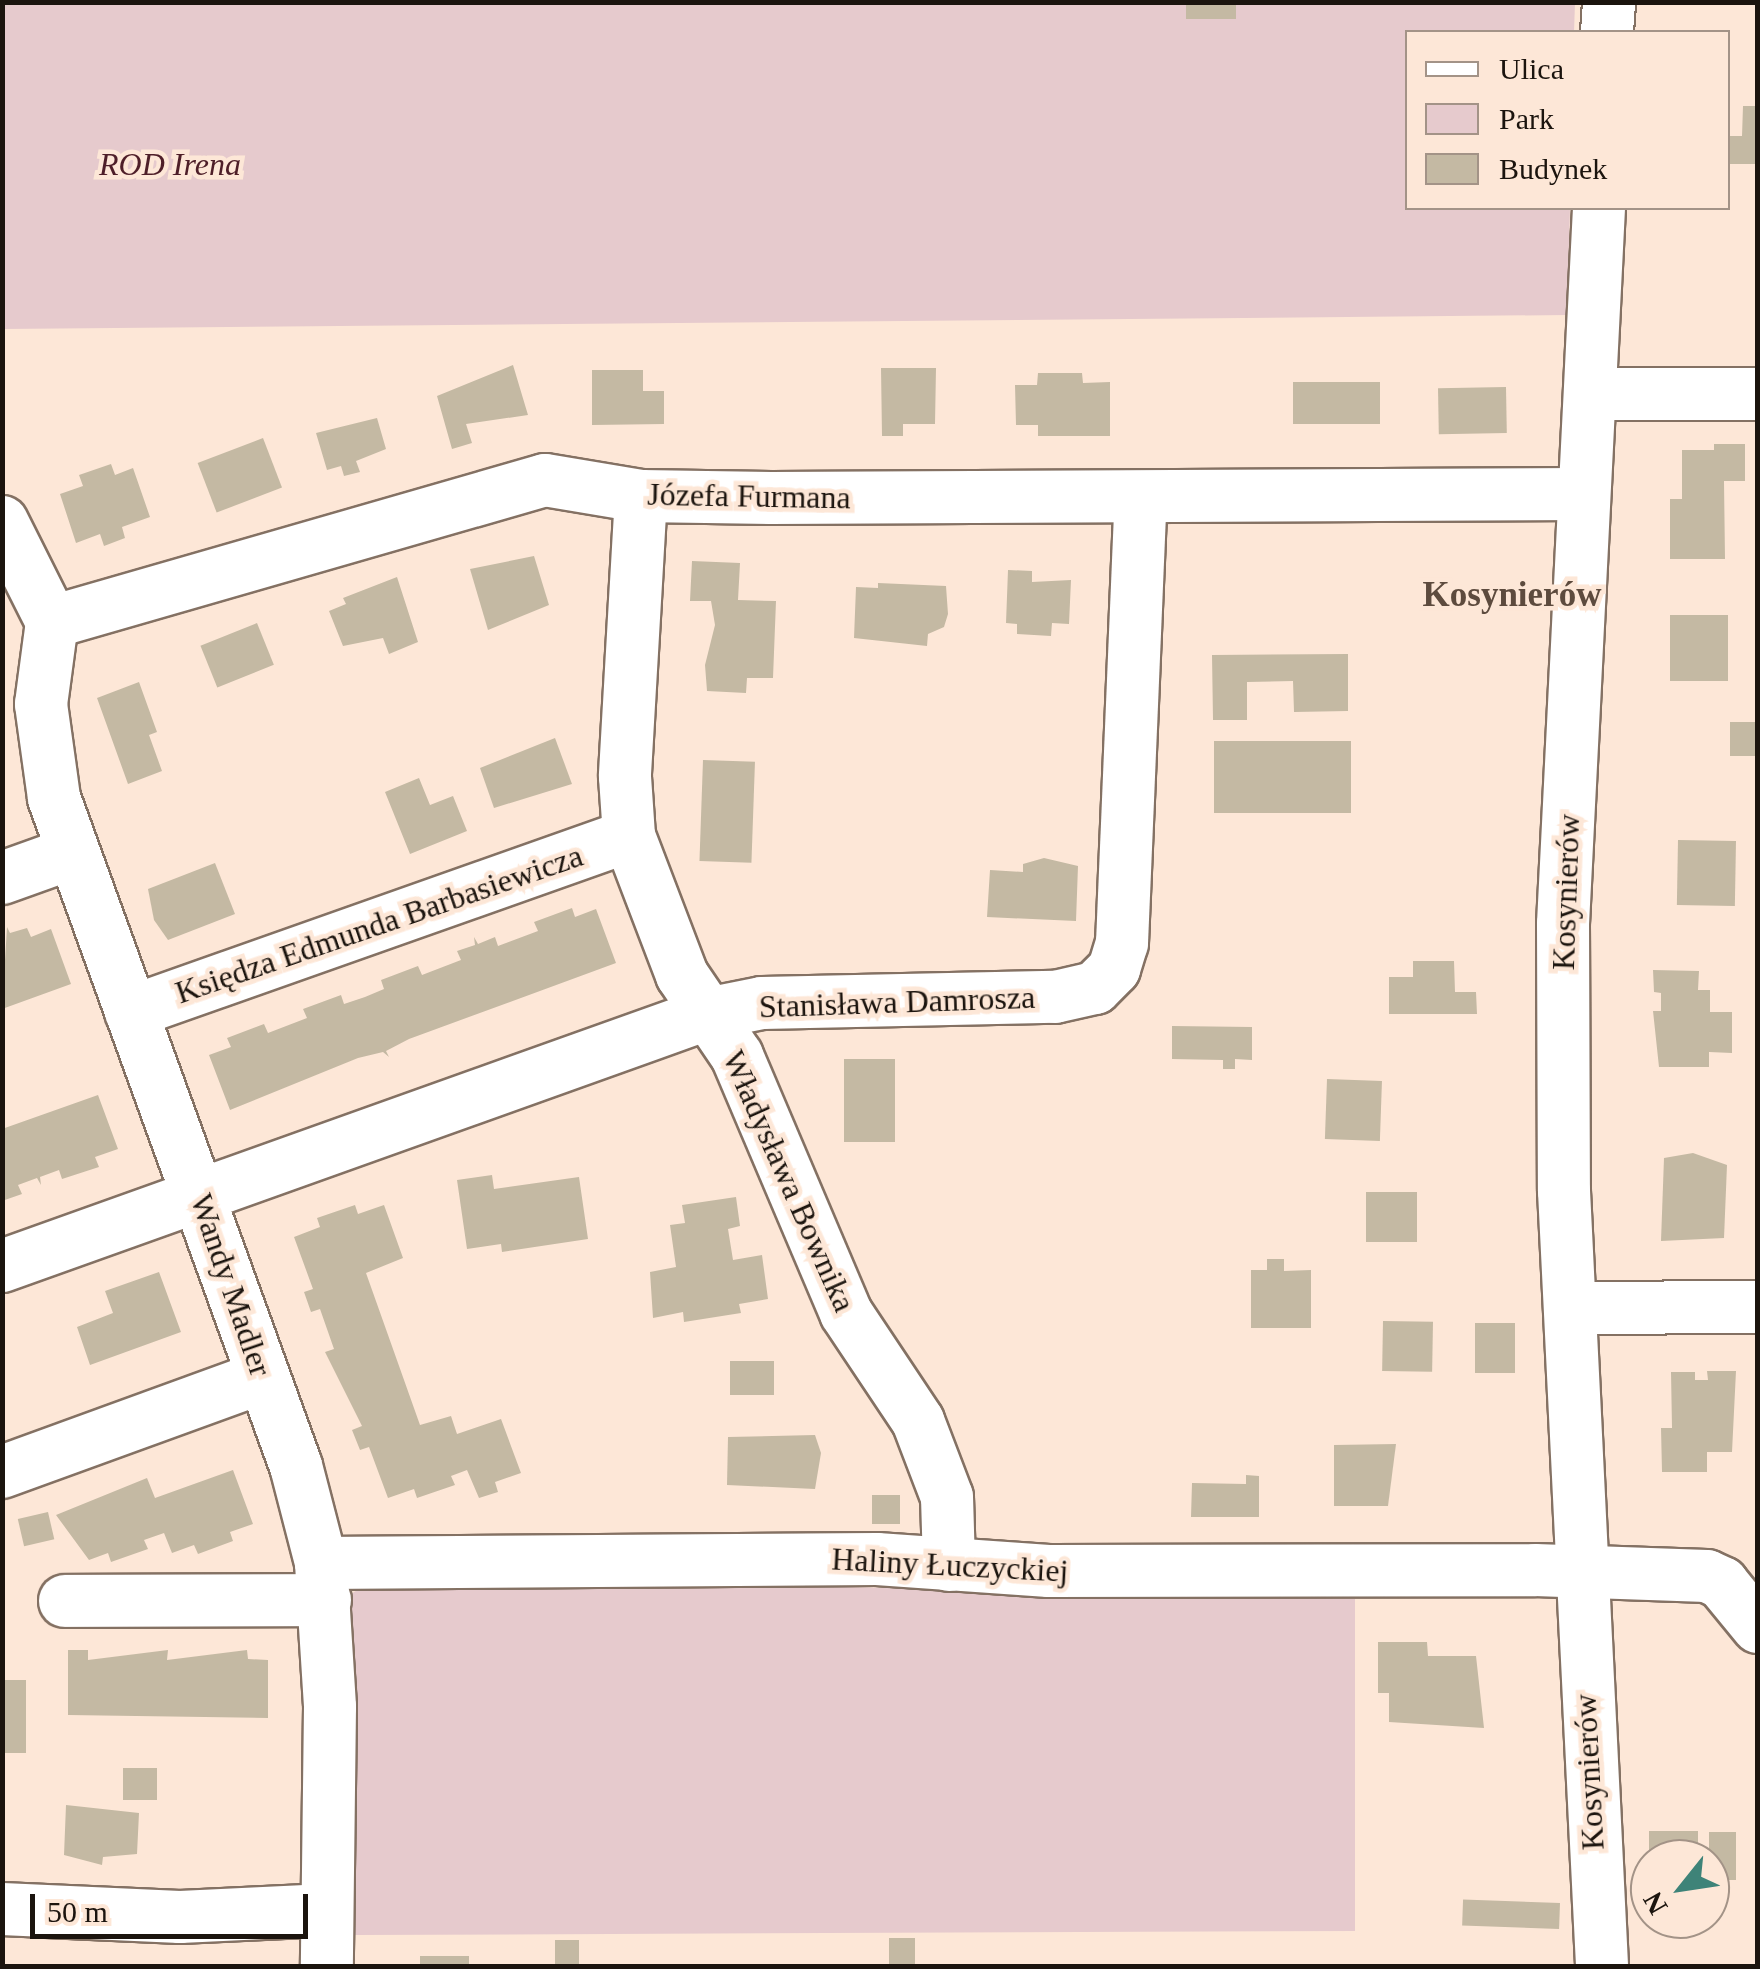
<!DOCTYPE html>
<meta charset="utf-8">
<style>
body{margin:0}
#map{position:relative;width:1760px;height:1969px;overflow:hidden;background:#fde7d7;font-family:"Times New Roman",serif}
div>[style]{position:absolute}
[style*='--x']{left:calc(var(--x)*1px);top:calc(var(--y)*1px);width:calc(var(--w)*1px);rotate:calc(var(--a)*1deg)}
.green>*{inset:0;background:#e6cacd}
.building>*{inset:0;background:#c4b9a3;transform-origin:0 0}
.roads{filter:drop-shadow(2px 0 #847163) drop-shadow(-2px 0 #847163) drop-shadow(0 2px #847163) drop-shadow(0 -2px #847163)}
.minor>*{height:52px;margin:-26px;padding:0 26px;transform-origin:26px;border-radius:26px;background:#fff}
span{translate:-50% -50%;white-space:nowrap;text-align:center;line-height:1.15;-webkit-text-stroke:9px #fde7d7;paint-order:stroke}
.park-label{font-size:32px;color:#4e1e28;font-style:italic}
.street-label{font-size:32px;color:#1b140e}
.neighbourhood-label{font-size:35px;color:#5d4b3e;font-weight:700}
.frame{position:absolute;inset:0;border:5px solid #1b140e;pointer-events:none}
.legend{position:absolute;left:1405px;top:30px;width:325px;height:180px;box-sizing:border-box;background:#fde7d7;border:2px solid #a39387;margin:0;padding:12px 18px;list-style:none;font-size:30px;color:#1b140e}
.legend li{display:flex;align-items:center;gap:20px;height:50px}
.legend b{width:50px;border:2px solid #a39387}
.north{position:absolute;left:1630px;top:1839px;width:100px;height:100px;box-sizing:border-box;background:#fde7d7;border:2px solid #a39387;border-radius:50%;rotate:240deg;font-size:28px;font-weight:700;line-height:40px;text-align:center;color:#1b140e}
.north::after{content:'';display:block;margin:auto;width:35px;height:45px;background:#3e8378;clip-path:polygon(50% 0,100% 100%,50% 72%,0 100%)}
.scale{position:absolute;left:30px;top:1894px;width:278px;height:45px;box-sizing:border-box;border:5px solid #1b140e;border-top:0;padding-left:12px;font-size:30px;line-height:35px;white-space:nowrap;color:#1b140e;-webkit-text-stroke:8px #fde7d7;paint-order:stroke}
</style>
<div id="map">
<div class="green">
<i style="clip-path:polygon(2px 3px,1575px 3px,1574px 32px,1408px 32px,1408px 208px,1570px 208px,1567px 315px,3px 329px)"></i>
<i style="clip-path:polygon(381px 1576px,1355px 1599px,1355px 1931px,354px 1935px,339px 1601px)"></i>
</div>
<div class="building">
<i style="left:1186px;top:2px;width:50px;height:17px"></i>
<i style="clip-path:polygon(1743px 106px,1758px 106px,1758px 164px,1728px 164px,1728px 136px,1742px 136px)"></i>
<i style="clip-path:polygon(513px 365px,528px 415px,466px 424px,472px 443px,452px 449px,437px 396px)"></i>
<i style="clip-path:polygon(881px 368px,936px 368px,935px 424px,903px 424px,903px 436px,882px 436px)"></i>
<i style="clip-path:polygon(592px 370px,643px 370px,643px 391px,664px 391px,664px 424px,592px 425px)"></i>
<i style="clip-path:polygon(1038px 373px,1082px 373px,1083px 383px,1110px 382px,1110px 436px,1038px 436px,1038px 425px,1016px 425px,1015px 385px,1037px 385px)"></i>
<i style="left:1293px;top:382px;width:87px;height:42px"></i>
<i style="left:1506px;top:387px;width:46px;height:68px;rotate:89deg"></i>
<i style="clip-path:polygon(377px 418px,386px 449px,356px 461px,360px 472px,344px 476px,341px 466px,327px 470px,316px 433px)"></i>
<i style="left:263px;top:438px;width:53px;height:70px;rotate:69deg"></i>
<i style="clip-path:polygon(1714px 444px,1745px 444px,1745px 481px,1724px 481px,1725px 559px,1670px 559px,1670px 499px,1682px 499px,1682px 450px,1714px 450px)"></i>
<i style="clip-path:polygon(111px 464px,115px 475px,133px 468px,150px 517px,122px 527px,125px 538px,104px 546px,100px 534px,76px 543px,60px 494px,83px 486px,79px 475px)"></i>
<i style="clip-path:polygon(534px 556px,549px 605px,488px 630px,470px 569px)"></i>
<i style="clip-path:polygon(692px 561px,740px 563px,738px 600px,776px 601px,773px 678px,747px 678px,746px 693px,707px 691px,705px 665px,715px 625px,711px 601px,690px 601px)"></i>
<i style="clip-path:polygon(1008px 570px,1032px 571px,1032px 582px,1071px 580px,1069px 624px,1052px 623px,1051px 636px,1017px 634px,1017px 624px,1006px 623px)"></i>
<i style="clip-path:polygon(397px 577px,418px 642px,389px 654px,383px 638px,343px 646px,329px 611px,346px 604px,343px 598px)"></i>
<i style="clip-path:polygon(878px 583px,946px 586px,948px 614px,944px 627px,928px 634px,927px 646px,854px 638px,856px 587px,878px 588px)"></i>
<i style="left:1670px;top:615px;width:58px;height:66px"></i>
<i style="left:257px;top:623px;width:45px;height:61px;rotate:68deg"></i>
<i style="clip-path:polygon(1348px 654px,1348px 711px,1294px 712px,1293px 681px,1247px 682px,1247px 720px,1213px 720px,1212px 655px)"></i>
<i style="clip-path:polygon(139px 682px,157px 732px,149px 735px,162px 771px,128px 784px,97px 698px)"></i>
<i style="left:1730px;top:722px;width:28px;height:34px"></i>
<i style="clip-path:polygon(555px 738px,572px 784px,494px 808px,480px 768px)"></i>
<i style="left:1214px;top:741px;width:137px;height:72px"></i>
<i style="left:703px;top:760px;width:52px;height:101px;rotate:2deg"></i>
<i style="clip-path:polygon(419px 778px,430px 805px,453px 796px,467px 831px,410px 854px,385px 792px)"></i>
<i style="left:1678px;top:840px;width:58px;height:65px;rotate:1deg"></i>
<i style="clip-path:polygon(1044px 858px,1078px 866px,1076px 921px,987px 917px,990px 870px,1023px 872px,1023px 864px)"></i>
<i style="clip-path:polygon(215px 863px,235px 914px,168px 940px,154px 920px,148px 889px)"></i>
<i style="clip-path:polygon(572px 908px,575px 917px,596px 909px,616px 963px,409px 1039px,386px 1051px,389px 1057px,383px 1052px,358px 1058px,230px 1110px,209px 1055px,231px 1047px,227px 1038px,264px 1024px,268px 1033px,307px 1018px,303px 1009px,341px 995px,344px 1004px,365px 997px,384px 989px,381px 980px,418px 966px,422px 975px,461px 960px,457px 951px,475px 945px,474px 937px,478px 944px,495px 937px,498px 946px,538px 931px,534px 922px)"></i>
<i style="clip-path:polygon(7px 927px,10px 933px,27px 928px,31px 937px,51px 929px,71px 984px,2px 1009px)"></i>
<i style="clip-path:polygon(1413px 961px,1454px 961px,1455px 992px,1476px 992px,1477px 1014px,1389px 1014px,1389px 977px,1413px 977px)"></i>
<i style="clip-path:polygon(1653px 970px,1699px 971px,1698px 990px,1710px 990px,1710px 1012px,1732px 1012px,1732px 1053px,1709px 1052px,1709px 1067px,1659px 1067px,1653px 1011px,1661px 1011px,1661px 993px,1654px 992px)"></i>
<i style="clip-path:polygon(1172px 1026px,1252px 1027px,1252px 1060px,1235px 1059px,1235px 1069px,1223px 1069px,1223px 1060px,1172px 1059px)"></i>
<i style="left:844px;top:1059px;width:51px;height:83px"></i>
<i style="left:1327px;top:1079px;width:55px;height:60px;rotate:2deg"></i>
<i style="clip-path:polygon(98px 1095px,118px 1149px,95px 1157px,99px 1167px,62px 1179px,59px 1170px,40px 1177px,41px 1185px,37px 1178px,18px 1185px,22px 1194px,2px 1201px,2px 1129px)"></i>
<i style="clip-path:polygon(1693px 1153px,1727px 1165px,1724px 1238px,1661px 1241px,1664px 1158px)"></i>
<i style="clip-path:polygon(492px 1175px,494px 1189px,579px 1177px,588px 1239px,502px 1252px,501px 1244px,467px 1249px,457px 1180px)"></i>
<i style="left:1366px;top:1192px;width:51px;height:50px"></i>
<i style="clip-path:polygon(736px 1197px,740px 1226px,728px 1229px,733px 1260px,762px 1255px,768px 1299px,739px 1304px,741px 1313px,684px 1322px,683px 1312px,653px 1318px,650px 1272px,676px 1267px,670px 1225px,685px 1223px,682px 1205px)"></i>
<i style="clip-path:polygon(355px 1205px,358px 1214px,384px 1205px,403px 1258px,366px 1273px,420px 1425px,451px 1416px,457px 1434px,501px 1419px,521px 1473px,495px 1482px,498px 1492px,479px 1498px,467px 1470px,451px 1476px,455px 1485px,417px 1498px,414px 1489px,388px 1498px,369px 1447px,360px 1450px,352px 1430px,362px 1426px,325px 1352px,334px 1349px,320px 1309px,311px 1312px,304px 1292px,313px 1289px,294px 1237px,320px 1227px,317px 1218px)"></i>
<i style="clip-path:polygon(1267px 1259px,1284px 1259px,1284px 1271px,1311px 1270px,1311px 1328px,1251px 1328px,1251px 1270px,1267px 1270px)"></i>
<i style="clip-path:polygon(159px 1272px,181px 1332px,90px 1365px,77px 1327px,113px 1313px,105px 1291px)"></i>
<i style="left:1383px;top:1321px;width:50px;height:50px;rotate:1deg"></i>
<i style="left:1475px;top:1323px;width:40px;height:50px"></i>
<i style="left:730px;top:1361px;width:44px;height:34px"></i>
<i style="clip-path:polygon(1707px 1371px,1736px 1371px,1732px 1452px,1707px 1452px,1707px 1472px,1662px 1472px,1661px 1428px,1672px 1428px,1671px 1372px,1695px 1372px,1695px 1380px,1708px 1380px)"></i>
<i style="clip-path:polygon(815px 1435px,821px 1453px,815px 1489px,727px 1485px,728px 1437px)"></i>
<i style="clip-path:polygon(1396px 1444px,1388px 1506px,1334px 1506px,1334px 1445px)"></i>
<i style="clip-path:polygon(233px 1470px,253px 1524px,230px 1532px,233px 1541px,198px 1554px,194px 1545px,172px 1553px,164px 1533px,144px 1540px,148px 1549px,111px 1562px,108px 1553px,89px 1560px,56px 1515px,147px 1478px,155px 1498px)"></i>
<i style="clip-path:polygon(1246px 1475px,1259px 1476px,1259px 1517px,1191px 1517px,1192px 1483px,1246px 1484px)"></i>
<i style="left:872px;top:1495px;width:28px;height:29px"></i>
<i style="left:48px;top:1512px;width:28px;height:31px;rotate:77deg"></i>
<i style="clip-path:polygon(1378px 1642px,1427px 1642px,1428px 1656px,1476px 1656px,1484px 1728px,1389px 1722px,1389px 1693px,1378px 1693px)"></i>
<i style="clip-path:polygon(68px 1650px,88px 1650px,88px 1660px,168px 1650px,167px 1660px,247px 1650px,248px 1659px,268px 1660px,268px 1718px,68px 1715px)"></i>
<i style="left:2px;top:1680px;width:24px;height:73px"></i>
<i style="left:123px;top:1768px;width:34px;height:32px"></i>
<i style="clip-path:polygon(66px 1805px,139px 1813px,137px 1854px,103px 1857px,102px 1865px,64px 1855px)"></i>
<i style="left:1649px;top:1831px;width:49px;height:28px"></i>
<i style="left:1709px;top:1832px;width:27px;height:48px"></i>
<i style="left:1560px;top:1903px;width:26px;height:97px;rotate:92deg"></i>
<i style="left:889px;top:1938px;width:26px;height:28px"></i>
<i style="left:555px;top:1940px;width:24px;height:26px"></i>
<i style="left:420px;top:1956px;width:49px;height:10px"></i>
</div>
<div class="roads">
<div class="minor">
<i style="--x:1607;--y:32;--w:30;--a:-86"></i>
<i style="--x:1599;--y:208;--w:717;--a:92.88"></i>
<i style="--x:1563;--y:924;--w:267;--a:89.8"></i>
<i style="--x:1564;--y:1191;--w:776;--a:87.19"></i>
<i style="--x:1590;--y:394;--w:168;--a:0"></i>
<i style="--x:641;--y:496;--w:281;--a:93.3"></i>
<i style="--x:625;--y:777;--w:59;--a:86.1"></i>
<i style="--x:629;--y:836;--w:149;--a:69.1"></i>
<i style="--x:682;--y:975;--w:98;--a:55.8"></i>
<i style="--x:737;--y:1056;--w:279;--a:67"></i>
<i style="--x:846;--y:1313;--w:130;--a:56.3"></i>
<i style="--x:918;--y:1421;--w:81;--a:69.1"></i>
<i style="--x:947;--y:1497;--w:68;--a:88.3"></i>
<i style="--x:2;--y:522;--w:112;--a:63.4"></i>
<i style="--x:52;--y:622;--w:513;--a:-16.07"></i>
<i style="--x:545;--y:480;--w:97;--a:9.5"></i>
<i style="--x:641;--y:496;--w:130;--a:0.9"></i>
<i style="--x:771;--y:498;--w:811;--a:-0.28"></i>
<i style="--x:52;--y:622;--w:83;--a:97.6"></i>
<i style="--x:41;--y:704;--w:95;--a:82.1"></i>
<i style="--x:54;--y:798;--w:710;--a:70.09"></i>
<i style="--x:296;--y:1466;--w:100;--a:75.5"></i>
<i style="--x:321;--y:1563;--w:144;--a:86.4"></i>
<i style="--x:330;--y:1707;--w:259;--a:90.7"></i>
<i style="--x:2;--y:878;--w:74;--a:-19.7"></i>
<i style="--x:131;--y:1012;--w:528;--a:-19.46"></i>
<i style="--x:2;--y:1266;--w:749;--a:-19.67"></i>
<i style="--x:707;--y:1014;--w:56;--a:-11.3"></i>
<i style="--x:762;--y:1003;--w:293;--a:-1.2"></i>
<i style="--x:1055;--y:997;--w:41;--a:-12.7"></i>
<i style="--x:1095;--y:988;--w:27;--a:-45"></i>
<i style="--x:1114;--y:969;--w:27;--a:-73"></i>
<i style="--x:1122;--y:943;--w:445;--a:-87.6"></i>
<i style="--x:1571;--y:1308;--w:187;--a:-0.3"></i>
<i style="--x:2;--y:1472;--w:278;--a:-20"></i>
<i style="--x:321;--y:1563;--w:556;--a:-0.41"></i>
<i style="--x:877;--y:1559;--w:172;--a:4"></i>
<i style="--x:1049;--y:1571;--w:486;--a:-0.1"></i>
<i style="--x:1535;--y:1570;--w:172;--a:2"></i>
<i style="--x:1707;--y:1576;--w:17;--a:25"></i>
<i style="--x:1722;--y:1583;--w:57;--a:50.7"></i>
<i style="--x:65;--y:1601;--w:260;--a:-0.2"></i>
<i style="--x:2;--y:1909;--w:178;--a:2.6"></i>
<i style="--x:180;--y:1917;--w:147;--a:-2.7"></i>
</div>
</div>
<div class="park-label">
<span style="left:170px;top:164px">ROD Irena</span>
</div>
<div class="street-label">
<span style="left:749px;top:496px;rotate:1deg">Józefa Furmana</span>
<span style="left:1566px;top:892px;rotate:-88deg">Kosynierów</span>
<span style="left:379px;top:924px;rotate:-19deg">Księdza Edmunda Barbasiewicza</span>
<span style="left:897px;top:1002px;rotate:-2deg">Stanisława Damrosza</span>
<span style="left:789px;top:1181px;rotate:66deg">Władysława Bownika</span>
<span style="left:231px;top:1285px;rotate:71deg">Wandy Madler</span>
<span style="left:950px;top:1565px;rotate:3deg">Haliny Łuczyckiej</span>
<span style="left:1589px;top:1772px;rotate:-93deg">Kosynierów</span>
</div>
<div class="neighbourhood-label">
<span style="left:1512px;top:595px">Kosynierów</span>
</div>
<div class="frame"></div>
<ul class="legend">
<li><b style="height:12px;background:#fff"></b>Ulica</li>
<li><b style="height:28px;background:#e6cacd"></b>Park</li>
<li><b style="height:28px;background:#c4b9a3"></b>Budynek</li>
</ul>
<div class="north">N</div>
<div class="scale">50 m</div>
</div>
